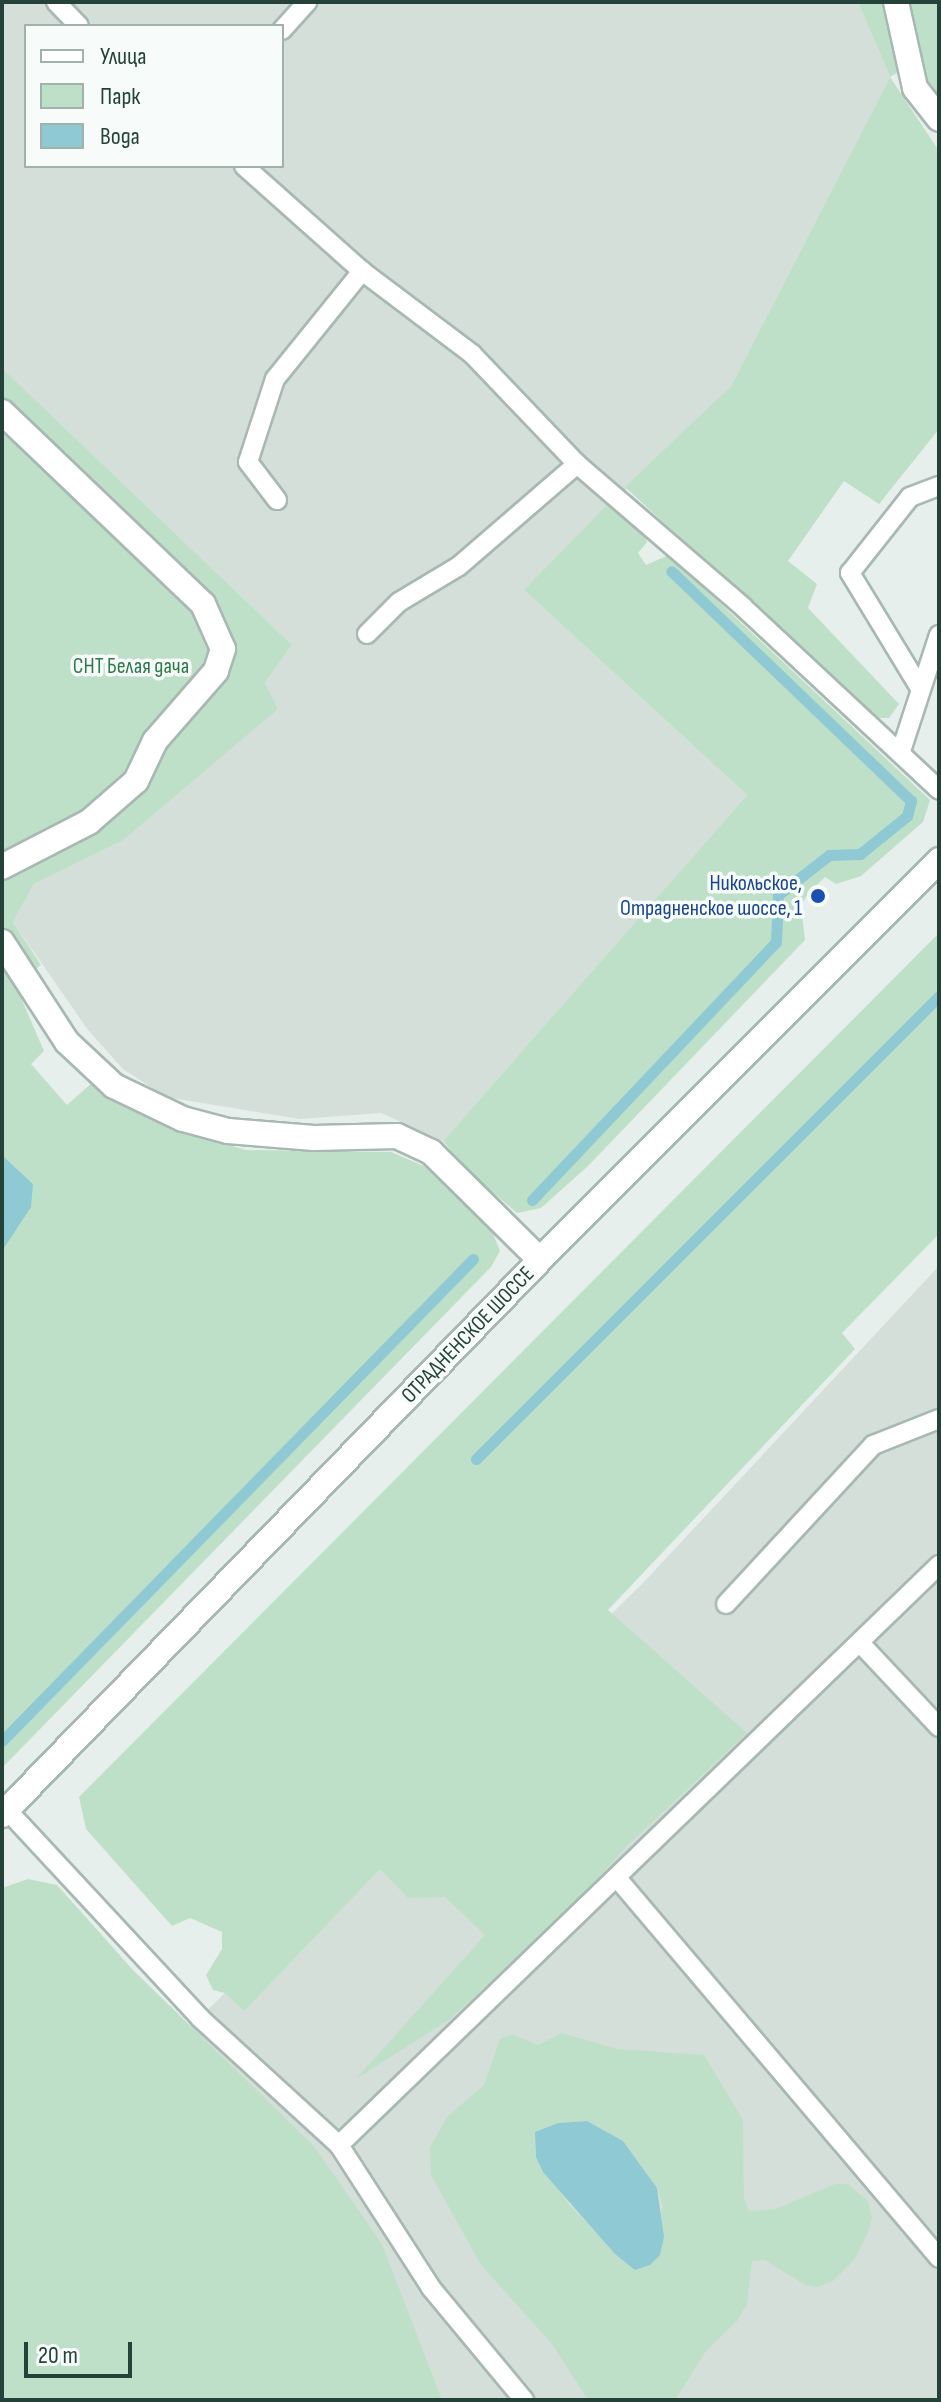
<!DOCTYPE html>
<meta charset="utf-8">
<style>
body{margin:0}
#map{position:relative;width:941px;height:2402px;overflow:hidden;background:#e6efeb;font-family:"Sofia Sans Condensed",sans-serif}
div>[style]{position:absolute}
[style*='--x']{left:calc(var(--x)*1px);top:calc(var(--y)*1px);width:calc(var(--w)*1px);rotate:calc(var(--a)*1deg)}
.built>*{inset:0;background:#d4dfda}
.green>*{inset:0;background:#bfe0c8}
.water>*{inset:0;background:#8ec9d4}
.stream>*{height:11px;margin:-5.5px;padding:0 5.5px;transform-origin:5.5px;border-radius:5.5px;background:#8ec9d4}
.roads{filter:drop-shadow(2px 0 #a8b8b2) drop-shadow(-2px 0 #a8b8b2) drop-shadow(0 2px #a8b8b2) drop-shadow(0 -2px #a8b8b2)}
.service>*{height:18px;margin:-9px;padding:0 9px;transform-origin:9px;border-radius:9px;background:#fff}
.minor>*{height:24px;margin:-12px;padding:0 12px;transform-origin:12px;border-radius:12px;background:#fff}
.secondary>*{height:24px;margin:-12px;padding:0 12px;transform-origin:12px;border-radius:12px;background:#fff}
.dots>*{width:22px;height:22px;translate:-50% -50%;box-sizing:border-box;border:4px solid #f7fbf9;border-radius:50%}
span{translate:-50% -50%;white-space:nowrap;text-align:center;line-height:1.15;-webkit-text-stroke:7px #f7fbf9;paint-order:stroke}
.park-label{font-size:22px;color:#2d7a4b}
.transit-label{font-size:22px;color:#164399}
.right{translate:-100% -50%;text-align:right}
.street-label{font-size:22px;color:#24423a}
.frame{position:absolute;inset:0;border:4px solid #24423a;pointer-events:none}
.legend{position:absolute;left:24px;top:24px;width:260px;height:144px;box-sizing:border-box;background:#f7fbf9;border:2px solid #a3b1ad;margin:0;padding:10px 14px;list-style:none;font-size:24px;color:#24423a}
.legend li{display:flex;align-items:center;gap:16px;height:40px}
.legend b{width:40px;border:2px solid #a3b1ad}
.scale{position:absolute;left:24px;top:2342px;width:108px;height:36px;box-sizing:border-box;border:4px solid #24423a;border-top:0;padding-left:10px;font-size:24px;line-height:28px;white-space:nowrap;color:#24423a;-webkit-text-stroke:6px #f7fbf9;paint-order:stroke}
</style>
<div id="map">
<div class="built">
<i style="clip-path:polygon(evenodd,2px 2px,858px 2px,890px 77px,731px 386px,524px 590px,747px 795px,443px 1141px,381px 1113px,300px 1119px,166px 1097px,123px 1069px,88px 1030px,13px 922px,34px 884px,122px 841px,265px 683px,292px 645px,2px 368px,2px 2px,26px 26px,282px 26px,282px 166px,26px 166px,26px 26px)"></i>
<i style="clip-path:polygon(939px 1266px,939px 2400px,361px 2400px,182px 2035px,643px 1583px)"></i>
</div>
<div class="green">
<i style="clip-path:polygon(858px 2px,939px 2px,939px 102px,925px 87px,918px 60px,890px 77px,939px 151px,939px 429px,879px 504px,844px 481px,788px 561px,817px 584px,808px 608px,899px 704px,889px 718px,875px 718px,625px 487px,731px 386px,890px 77px)"></i>
<i style="clip-path:polygon(2px 368px,292px 645px,265px 683px,278px 709px,122px 841px,34px 884px,13px 922px,41px 965px,15px 984px,44px 1051px,31px 1064px,67px 1105px,93px 1082px,169px 1128px,246px 1150px,391px 1152px,426px 1167px,491px 1228px,500px 1251px,491px 1267px,2px 1768px,2px 1251px,33px 1184px,2px 1155px)"></i>
<i style="clip-path:polygon(609px 503px,643px 532px,647px 542px,638px 553px,646px 565px,669px 555px,930px 800px,923px 822px,861px 876px,836px 884px,825px 877px,807px 895px,801px 906px,805px 940px,588px 1166px,541px 1208px,517px 1213px,469px 1172px,443px 1141px,747px 795px,524px 590px)"></i>
<i style="clip-path:polygon(939px 933px,939px 1234px,842px 1333px,855px 1349px,608px 1610px,747px 1733px,626px 1847px,571px 1908px,450px 2019px,356px 2079px,485px 1935px,445px 1897px,408px 1898px,380px 1869px,244px 2011px,225px 1993px,213px 1990px,206px 1975px,222px 1949px,222px 1932px,190px 1918px,172px 1926px,86px 1829px,79px 1797px)"></i>
<i style="clip-path:polygon(28px 1879px,57px 1885px,133px 1970px,314px 2146px,382px 2244px,442px 2400px,2px 2400px,2px 1888px)"></i>
<i style="clip-path:polygon(evenodd,562px 2033px,618px 2049px,704px 2055px,743px 2120px,744px 2198px,749px 2211px,775px 2209px,835px 2184px,848px 2184px,868px 2201px,872px 2218px,868px 2232px,855px 2259px,833px 2281px,818px 2287px,805px 2285px,765px 2260px,752px 2261px,747px 2304px,738px 2320px,706px 2351px,675px 2400px,588px 2400px,552px 2344px,481px 2265px,431px 2175px,430px 2147px,447px 2117px,484px 2085px,500px 2039px,512px 2034px,538px 2045px,562px 2033px,587px 2121px,623px 2141px,657px 2188px,663px 2206px,636px 2270px,570px 2206px,536px 2157px,535px 2132px,558px 2123px,587px 2121px)"></i>
</div>
<div class="water">
<i style="clip-path:polygon(2px 1155px,33px 1184px,31px 1207px,2px 1251px)"></i>
<i style="clip-path:polygon(587px 2121px,623px 2141px,657px 2188px,664px 2237px,660px 2255px,650px 2265px,635px 2270px,615px 2254px,543px 2172px,536px 2157px,535px 2132px,558px 2123px)"></i>
</div>
<div class="stream">
<i style="--x:532;--y:1200;--w:355;--a:-46.6"></i>
<i style="--x:776;--y:942;--w:47;--a:-87.6"></i>
<i style="--x:778;--y:895;--w:65;--a:-38.1"></i>
<i style="--x:829;--y:855;--w:31;--a:-2"></i>
<i style="--x:860;--y:854;--w:60;--a:-39"></i>
<i style="--x:907;--y:816;--w:16;--a:-75"></i>
<i style="--x:911;--y:801;--w:332;--a:-136.2"></i>
<i style="--x:476;--y:1459;--w:655;--a:-45"></i>
<i style="--x:2;--y:1741;--w:674;--a:-45.66"></i>
</div>
<div class="roads">
<div class="service">
<i style="--x:56;--y:2;--w:33;--a:46"></i>
<i style="--x:282;--y:30;--w:38;--a:-48"></i>
<i style="--x:244;--y:166;--w:158;--a:41.7"></i>
<i style="--x:362;--y:271;--w:138;--a:37"></i>
<i style="--x:472;--y:354;--w:152;--a:46.3"></i>
<i style="--x:577;--y:464;--w:219;--a:40.7"></i>
<i style="--x:743;--y:607;--w:268;--a:43"></i>
<i style="--x:277;--y:500;--w:48;--a:-127.3"></i>
<i style="--x:248;--y:462;--w:87;--a:-72"></i>
<i style="--x:275;--y:379;--w:139;--a:-51.1"></i>
<i style="--x:367;--y:634;--w:45;--a:-45"></i>
<i style="--x:399;--y:602;--w:70;--a:-31"></i>
<i style="--x:459;--y:566;--w:156;--a:-40.8"></i>
<i style="--x:920;--y:688;--w:135;--a:-121.3"></i>
<i style="--x:850;--y:573;--w:97;--a:-51.7"></i>
<i style="--x:910;--y:497;--w:31;--a:-21"></i>
<i style="--x:901;--y:751;--w:122;--a:-71.9"></i>
<i style="--x:726;--y:1604;--w:217;--a:-47.2"></i>
<i style="--x:873;--y:1445;--w:71;--a:-21.5"></i>
<i style="--x:861;--y:1644;--w:114;--a:46.8"></i>
<i style="--x:7;--y:1810;--w:284;--a:47.1"></i>
<i style="--x:200;--y:2018;--w:188;--a:42.4"></i>
<i style="--x:339;--y:2145;--w:170;--a:57.2"></i>
<i style="--x:431;--y:2288;--w:146;--a:50.3"></i>
<i style="--x:617;--y:1878;--w:498;--a:49.7"></i>
<i style="--x:339;--y:2145;--w:835;--a:-44.03"></i>
</div>
<div class="minor">
<i style="--x:896;--y:2;--w:88;--a:77.5"></i>
<i style="--x:915;--y:88;--w:39;--a:52"></i>
<i style="--x:2;--y:412;--w:278;--a:43.7"></i>
<i style="--x:203;--y:604;--w:49;--a:66"></i>
<i style="--x:223;--y:649;--w:23;--a:108"></i>
<i style="--x:216;--y:671;--w:93;--a:131.1"></i>
<i style="--x:155;--y:741;--w:44;--a:115.4"></i>
<i style="--x:136;--y:781;--w:62;--a:138.9"></i>
<i style="--x:89;--y:822;--w:98;--a:152.7"></i>
<i style="--x:2;--y:942;--w:119;--a:57"></i>
<i style="--x:67;--y:1042;--w:64;--a:43.1"></i>
<i style="--x:114;--y:1086;--w:76;--a:25.6"></i>
<i style="--x:183;--y:1119;--w:47;--a:14.9"></i>
<i style="--x:228;--y:1131;--w:86;--a:4.7"></i>
<i style="--x:314;--y:1138;--w:83;--a:-1.4"></i>
<i style="--x:397;--y:1136;--w:38;--a:25"></i>
<i style="--x:431;--y:1152;--w:153;--a:44.7"></i>
</div>
<div class="secondary">
<i style="--x:2;--y:1815;--w:773;--a:-45.89"></i>
<i style="--x:540;--y:1260;--w:565;--a:-45.07"></i>
</div>
</div>
<div class="dots">
<i style="left:818px;top:896px;background:#1a4fb4"></i>
</div>
<div class="park-label">
<span style="left:131px;top:667px">СНТ Белая дача</span>
</div>
<div class="transit-label">
<span class="right" style="left:802px;top:896px">Никольское,<br>Отрадненское шоссе, 1</span>
</div>
<div class="street-label">
<span style="left:468px;top:1335px;rotate:-46deg">ОТРАДНЕНСКОЕ ШОССЕ</span>
</div>
<div class="frame"></div>
<ul class="legend">
<li><b style="height:10px;background:#fff"></b>Улица</li>
<li><b style="height:22px;background:#bfe0c8"></b>Парк</li>
<li><b style="height:22px;background:#8ec9d4"></b>Вода</li>
</ul>
<div class="scale">20 m</div>
</div>
